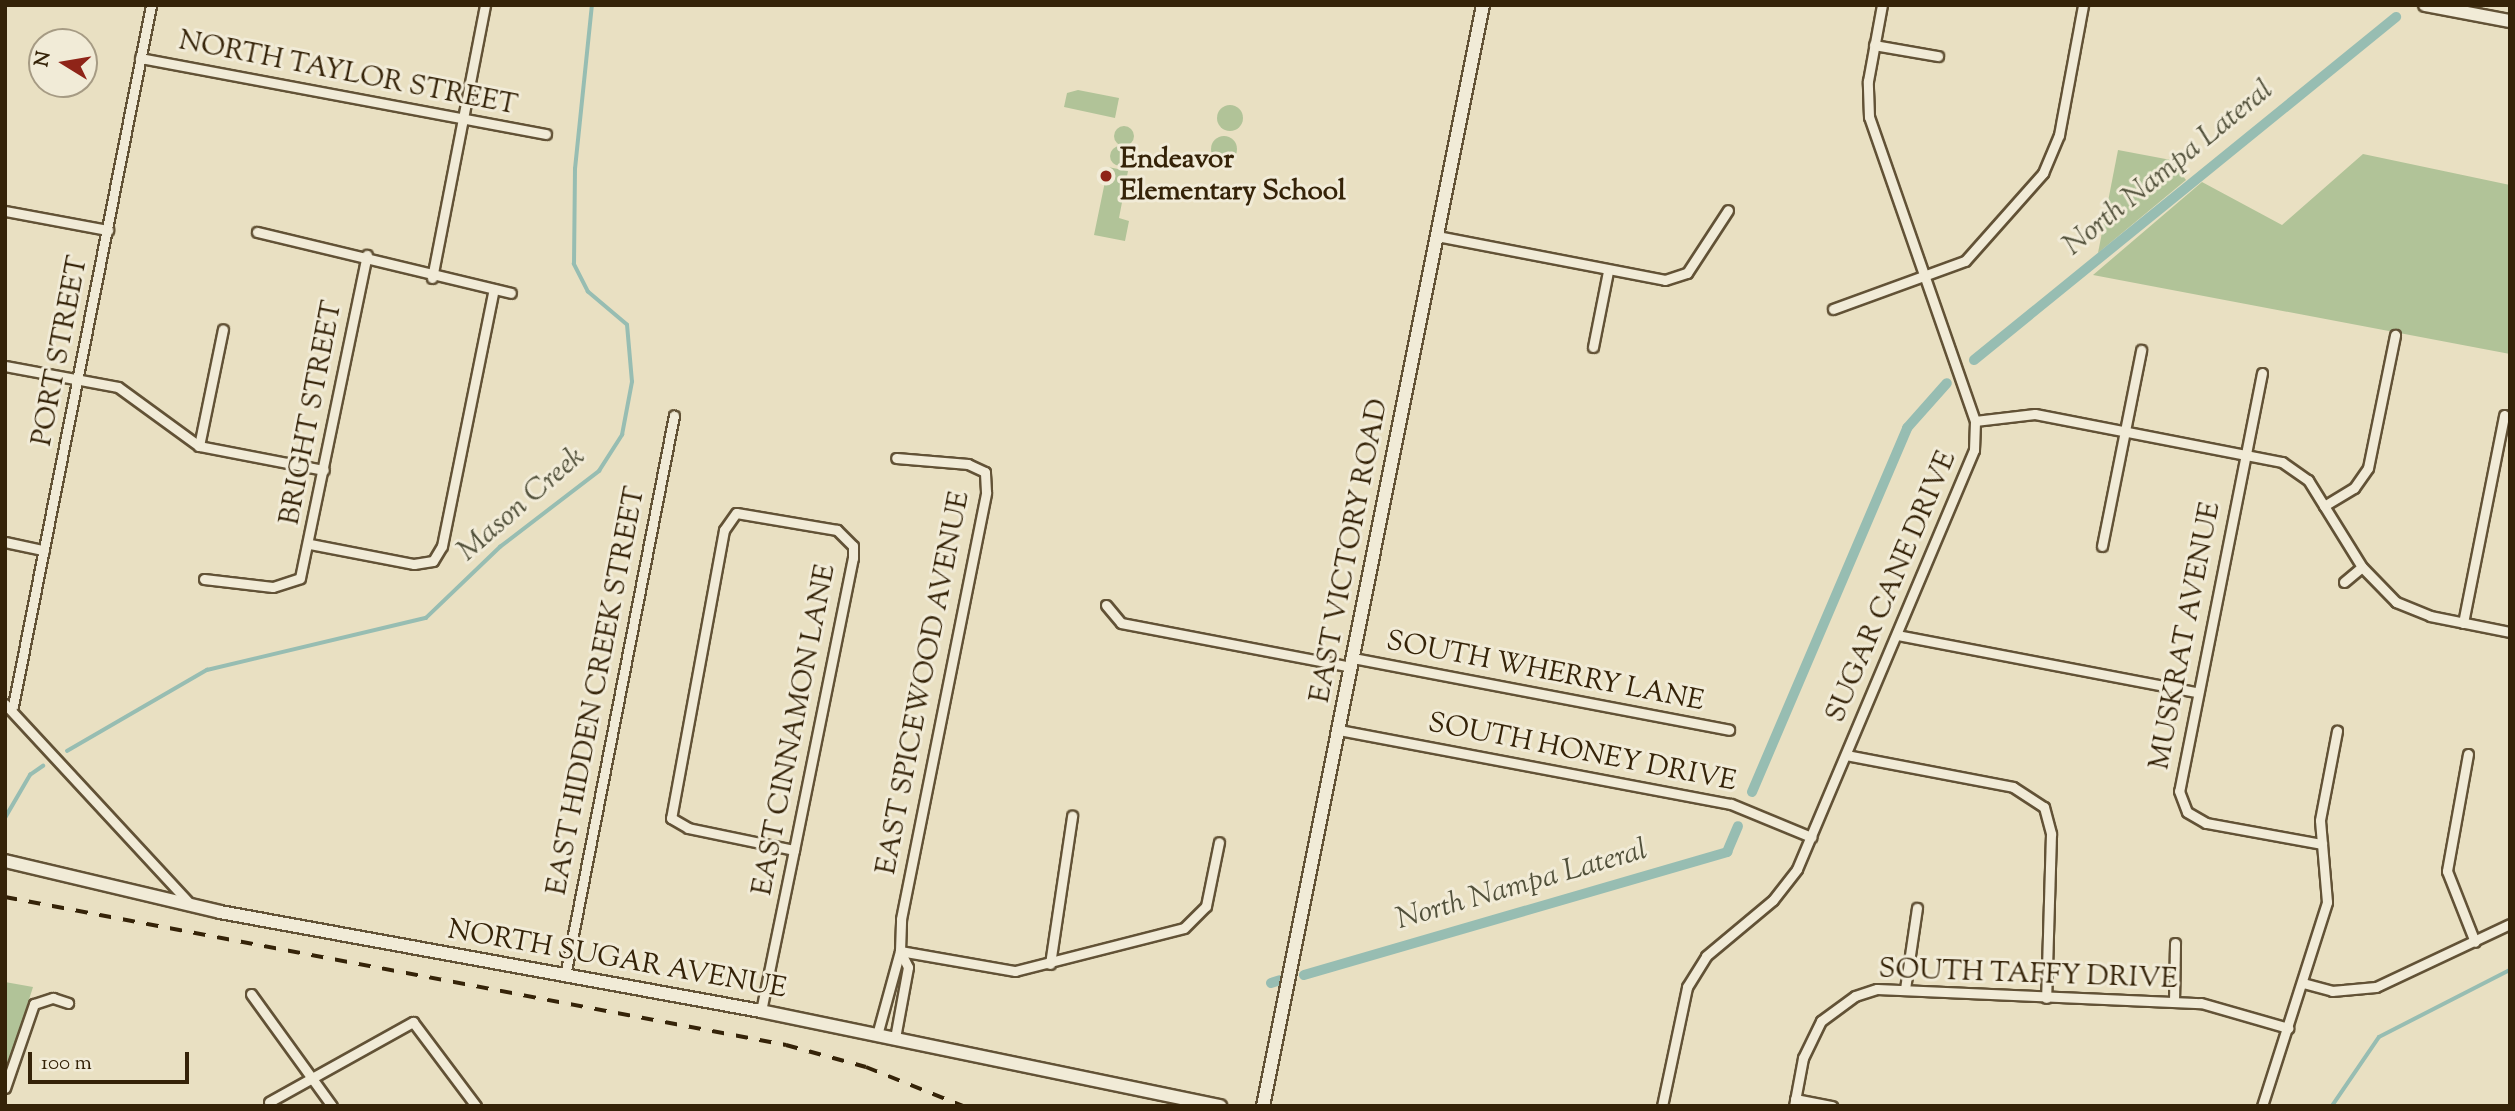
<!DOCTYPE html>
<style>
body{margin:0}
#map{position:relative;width:2515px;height:1111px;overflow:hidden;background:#e9e0c2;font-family:"Sorts Mill Goudy",serif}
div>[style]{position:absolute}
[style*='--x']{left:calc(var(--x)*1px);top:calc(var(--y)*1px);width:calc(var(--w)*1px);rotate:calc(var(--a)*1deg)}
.green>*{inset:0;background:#b1c398}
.round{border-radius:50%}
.stream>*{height:3.5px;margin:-1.75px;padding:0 1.75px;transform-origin:1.75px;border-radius:1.75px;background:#97bdb2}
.canal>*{height:10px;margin:-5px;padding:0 5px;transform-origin:5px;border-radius:5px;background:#97bdb2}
.roads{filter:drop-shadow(2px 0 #625236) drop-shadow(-2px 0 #625236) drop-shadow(0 2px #625236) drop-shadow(0 -2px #625236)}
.minor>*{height:9px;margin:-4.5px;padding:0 4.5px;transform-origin:4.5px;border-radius:4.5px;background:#f1ebd7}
.tertiary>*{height:12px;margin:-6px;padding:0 6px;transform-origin:6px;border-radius:6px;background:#f1ebd7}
.secondary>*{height:12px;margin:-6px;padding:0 6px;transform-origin:6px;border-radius:6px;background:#f1ebd7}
.rail>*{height:3.5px;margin-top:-1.75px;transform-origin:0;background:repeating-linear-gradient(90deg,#352308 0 12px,transparent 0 24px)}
.dots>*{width:19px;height:19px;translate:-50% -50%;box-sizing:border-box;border:4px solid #f1ebd7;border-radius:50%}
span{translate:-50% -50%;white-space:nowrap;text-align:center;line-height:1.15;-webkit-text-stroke:6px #f1ebd7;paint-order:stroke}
.street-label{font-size:28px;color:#352308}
.poi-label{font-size:28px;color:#352308;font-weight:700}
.left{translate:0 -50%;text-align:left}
.water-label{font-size:30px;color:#52513b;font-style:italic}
.frame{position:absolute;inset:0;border:7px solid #352308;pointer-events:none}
.north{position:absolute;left:28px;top:28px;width:70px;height:70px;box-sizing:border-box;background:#f1ebd7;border:2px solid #a69b84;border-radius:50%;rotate:281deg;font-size:19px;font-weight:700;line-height:28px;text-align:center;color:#352308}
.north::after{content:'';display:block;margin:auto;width:24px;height:32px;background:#8f2418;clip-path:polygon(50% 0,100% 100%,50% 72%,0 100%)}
.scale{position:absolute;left:28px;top:1052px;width:161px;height:32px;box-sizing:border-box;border:4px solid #352308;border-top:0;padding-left:9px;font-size:21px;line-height:24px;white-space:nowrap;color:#352308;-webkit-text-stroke:5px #f1ebd7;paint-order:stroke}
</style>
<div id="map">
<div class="green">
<i style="clip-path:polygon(1078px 90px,1119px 98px,1115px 118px,1064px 107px,1067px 93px)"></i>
<i class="round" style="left:1217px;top:105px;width:26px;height:26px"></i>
<i class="round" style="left:1114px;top:126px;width:20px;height:20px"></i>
<i class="round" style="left:1211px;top:136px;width:26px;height:26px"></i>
<i class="round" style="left:1110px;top:146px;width:20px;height:20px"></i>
<i style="clip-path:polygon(2118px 150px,2171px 160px,2186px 180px,2098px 253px)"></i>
<i style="clip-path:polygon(2363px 154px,2510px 185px,2510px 354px,2093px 275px,2202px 182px,2282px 225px)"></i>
<i style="clip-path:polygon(1108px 167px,1128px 171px,1119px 218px,1129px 221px,1125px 241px,1094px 235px)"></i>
<i style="clip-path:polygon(5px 982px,33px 987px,5px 1075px)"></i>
</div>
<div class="stream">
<i style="--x:67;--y:751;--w:162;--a:-30.1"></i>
<i style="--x:207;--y:670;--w:225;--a:-13.4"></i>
<i style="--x:426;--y:618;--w:103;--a:-43.8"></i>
<i style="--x:500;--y:547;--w:125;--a:-37.5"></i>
<i style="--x:599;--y:471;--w:43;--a:-57.4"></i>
<i style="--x:622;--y:435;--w:54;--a:-79.3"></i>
<i style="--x:632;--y:382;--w:57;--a:-95"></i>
<i style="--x:627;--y:325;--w:51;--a:-139.8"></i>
<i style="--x:588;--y:292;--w:31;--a:-117"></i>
<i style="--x:574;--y:264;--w:95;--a:-89.4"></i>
<i style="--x:575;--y:169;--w:165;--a:-84.1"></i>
<i style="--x:5;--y:818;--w:50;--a:-59.8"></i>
<i style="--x:30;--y:775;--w:16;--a:-35"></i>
<i style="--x:2332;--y:1106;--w:83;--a:-55.7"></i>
<i style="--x:2379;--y:1037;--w:147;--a:-27.1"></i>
</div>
<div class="canal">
<i style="--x:1974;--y:360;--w:544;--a:-39.1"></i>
<i style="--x:1752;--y:792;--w:396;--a:-66.9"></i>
<i style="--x:1907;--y:428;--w:60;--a:-48.4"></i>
<i style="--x:1304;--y:975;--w:441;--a:-16.2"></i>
<i style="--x:1727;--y:852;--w:28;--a:-67"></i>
<i style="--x:1271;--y:983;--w:9;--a:-18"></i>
</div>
<div class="roads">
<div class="minor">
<i style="--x:1874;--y:45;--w:65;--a:9.8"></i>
<i style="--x:140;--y:58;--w:413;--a:10.6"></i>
<i style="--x:5;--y:211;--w:105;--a:10.5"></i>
<i style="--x:257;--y:232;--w:261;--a:13.5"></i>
<i style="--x:1437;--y:236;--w:232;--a:10.9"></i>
<i style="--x:1665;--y:280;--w:23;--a:-18"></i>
<i style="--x:1687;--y:273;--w:75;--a:-56.9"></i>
<i style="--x:432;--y:278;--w:278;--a:-79"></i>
<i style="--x:1833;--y:309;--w:140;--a:-20"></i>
<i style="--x:1965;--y:261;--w:118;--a:-48.4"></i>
<i style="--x:2043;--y:173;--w:41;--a:-67.2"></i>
<i style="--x:2059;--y:135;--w:132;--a:-79.5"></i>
<i style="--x:1593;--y:347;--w:77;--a:-78.8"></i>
<i style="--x:5;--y:366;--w:115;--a:10.5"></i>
<i style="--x:118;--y:387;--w:100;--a:36.1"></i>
<i style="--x:199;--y:446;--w:127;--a:10.9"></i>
<i style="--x:2262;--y:373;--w:426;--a:101.2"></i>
<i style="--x:2179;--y:791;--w:22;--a:69"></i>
<i style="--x:2187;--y:812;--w:22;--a:30"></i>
<i style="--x:2206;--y:823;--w:118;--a:10.3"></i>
<i style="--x:1975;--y:421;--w:60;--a:-6.7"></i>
<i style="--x:2035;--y:414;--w:252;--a:11"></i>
<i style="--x:2282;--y:462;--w:32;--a:35"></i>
<i style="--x:2308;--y:480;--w:102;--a:58.2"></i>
<i style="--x:2362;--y:567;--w:49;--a:45.8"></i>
<i style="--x:2396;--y:602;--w:37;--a:22"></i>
<i style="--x:2430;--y:616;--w:82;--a:11.3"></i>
<i style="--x:199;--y:446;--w:119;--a:-78.4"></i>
<i style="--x:2324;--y:506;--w:35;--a:-31"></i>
<i style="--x:2354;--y:488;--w:24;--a:-55"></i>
<i style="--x:2368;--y:468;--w:136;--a:-78.5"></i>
<i style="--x:5;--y:542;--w:40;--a:12"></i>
<i style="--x:310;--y:544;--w:106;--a:10.9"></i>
<i style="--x:414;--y:564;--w:19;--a:-9"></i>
<i style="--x:433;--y:561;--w:17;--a:-59"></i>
<i style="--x:442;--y:546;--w:262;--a:-78.6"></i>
<i style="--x:2102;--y:546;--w:200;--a:-78.7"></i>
<i style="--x:204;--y:579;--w:69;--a:6.6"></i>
<i style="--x:273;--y:587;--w:28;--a:-18"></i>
<i style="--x:300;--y:578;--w:330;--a:-78.3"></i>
<i style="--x:2344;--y:582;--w:23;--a:-40"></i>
<i style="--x:1106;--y:605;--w:23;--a:50"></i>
<i style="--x:1121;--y:623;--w:234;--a:10.8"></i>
<i style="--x:2463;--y:623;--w:212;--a:-78.8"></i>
<i style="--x:1897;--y:635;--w:304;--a:10.8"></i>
<i style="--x:1353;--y:658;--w:383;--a:10.8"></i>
<i style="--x:5;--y:704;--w:274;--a:47.2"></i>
<i style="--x:13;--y:706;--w:714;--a:-78.86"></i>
<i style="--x:1339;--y:730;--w:399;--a:10.7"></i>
<i style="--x:1731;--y:804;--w:87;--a:22.4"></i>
<i style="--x:2468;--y:754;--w:119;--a:100.2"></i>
<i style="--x:2447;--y:871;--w:76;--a:68.5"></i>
<i style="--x:1846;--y:755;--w:170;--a:10.8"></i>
<i style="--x:2013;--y:787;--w:37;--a:33"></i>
<i style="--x:2044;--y:807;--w:28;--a:75"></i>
<i style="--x:2051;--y:834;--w:164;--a:91.7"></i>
<i style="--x:900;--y:951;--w:117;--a:9.9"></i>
<i style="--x:1015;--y:971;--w:174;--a:-14.3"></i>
<i style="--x:1184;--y:928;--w:31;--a:-45"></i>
<i style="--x:1206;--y:906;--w:65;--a:-78.5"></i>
<i style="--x:1050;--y:964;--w:150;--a:-81.5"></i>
<i style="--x:565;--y:976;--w:571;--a:-79"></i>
<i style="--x:2303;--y:983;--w:30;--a:15"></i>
<i style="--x:2332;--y:991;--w:44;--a:-5.2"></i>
<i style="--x:2376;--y:987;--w:148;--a:-25.2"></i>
<i style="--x:1905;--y:989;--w:82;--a:-81.6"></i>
<i style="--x:251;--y:994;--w:138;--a:54.1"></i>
<i style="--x:2174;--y:1002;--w:59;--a:-89"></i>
<i style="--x:761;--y:1011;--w:164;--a:-78.4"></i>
<i style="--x:794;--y:850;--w:298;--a:-78.6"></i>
<i style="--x:853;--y:558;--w:12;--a:-90"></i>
<i style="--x:853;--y:546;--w:23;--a:-135"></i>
<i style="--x:837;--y:530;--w:102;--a:-170.4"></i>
<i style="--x:736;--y:513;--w:21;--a:125"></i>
<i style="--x:724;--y:530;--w:293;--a:100.4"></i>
<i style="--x:671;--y:818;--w:20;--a:30"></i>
<i style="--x:688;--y:828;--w:108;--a:11.7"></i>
<i style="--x:877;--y:1035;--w:87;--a:-74.7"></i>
<i style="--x:895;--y:1038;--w:72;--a:-79.6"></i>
<i style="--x:908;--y:967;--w:18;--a:-117"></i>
<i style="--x:900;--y:951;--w:32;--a:-88"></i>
<i style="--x:901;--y:919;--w:435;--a:-78.7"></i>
<i style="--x:986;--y:492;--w:20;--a:-93"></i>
<i style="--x:985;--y:472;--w:19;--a:-155"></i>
<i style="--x:968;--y:464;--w:72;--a:-175.2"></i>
<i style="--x:5;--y:1088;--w:89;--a:-71"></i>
<i style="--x:34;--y:1004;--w:20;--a:-18"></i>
<i style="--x:53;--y:998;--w:16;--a:18"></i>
<i style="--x:1795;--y:1099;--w:38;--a:11"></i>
<i style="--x:269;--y:1102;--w:165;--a:-29.1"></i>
<i style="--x:413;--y:1022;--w:105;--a:53.1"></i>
<i style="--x:1662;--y:1106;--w:122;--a:-78.1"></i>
<i style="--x:1687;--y:987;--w:36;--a:-58"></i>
<i style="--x:1706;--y:956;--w:87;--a:-39.9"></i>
<i style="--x:1773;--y:900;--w:39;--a:-52"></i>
<i style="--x:1797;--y:869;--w:455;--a:-67.1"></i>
<i style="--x:1974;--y:450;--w:29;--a:-88"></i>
<i style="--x:1975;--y:421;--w:322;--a:-109.2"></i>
<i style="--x:1869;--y:117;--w:36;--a:-92"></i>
<i style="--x:1868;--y:81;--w:77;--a:-79.6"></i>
<i style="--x:1794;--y:1106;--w:49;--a:-79.4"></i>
<i style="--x:1803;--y:1058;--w:41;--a:-64.1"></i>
<i style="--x:1821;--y:1021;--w:42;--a:-36.3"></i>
<i style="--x:1855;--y:996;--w:23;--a:-18"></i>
<i style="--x:1877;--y:989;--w:324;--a:2.5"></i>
<i style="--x:2201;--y:1003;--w:91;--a:16"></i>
<i style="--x:2262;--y:1106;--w:214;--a:-72.3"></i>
<i style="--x:2327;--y:902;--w:82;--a:-94.9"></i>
<i style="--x:2320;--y:820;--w:91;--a:-79.2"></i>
</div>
<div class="tertiary">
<i style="--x:5;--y:861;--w:221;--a:13.3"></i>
<i style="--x:220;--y:912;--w:550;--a:10.37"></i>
<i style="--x:761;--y:1011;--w:469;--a:11.7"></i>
<i style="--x:1263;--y:1106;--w:1123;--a:-78.7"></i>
</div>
<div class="secondary">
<i style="--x:2425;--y:5;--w:86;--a:10.7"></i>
</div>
</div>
<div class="rail">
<i style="--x:5;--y:897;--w:795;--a:10.73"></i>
<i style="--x:786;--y:1045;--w:83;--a:15.4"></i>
<i style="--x:866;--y:1067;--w:105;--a:21.9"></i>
</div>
<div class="dots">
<i style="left:1106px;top:176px;background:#8f2418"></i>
</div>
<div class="street-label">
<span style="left:348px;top:74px;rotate:11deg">NORTH TAYLOR STREET</span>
<span style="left:61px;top:351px;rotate:-79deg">PORT STREET</span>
<span style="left:312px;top:413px;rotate:-79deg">BRIGHT STREET</span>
<span style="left:1350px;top:551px;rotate:-79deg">EAST VICTORY ROAD</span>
<span style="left:1892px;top:587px;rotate:-67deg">SUGAR CANE DRIVE</span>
<span style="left:2186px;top:636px;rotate:-79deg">MUSKRAT AVENUE</span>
<span style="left:1545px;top:672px;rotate:11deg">SOUTH WHERRY LANE</span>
<span style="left:924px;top:683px;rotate:-79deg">EAST SPICEWOOD AVENUE</span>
<span style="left:597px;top:691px;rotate:-79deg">EAST HIDDEN CREEK STREET</span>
<span style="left:795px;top:730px;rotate:-79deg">EAST CINNAMON LANE</span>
<span style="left:1582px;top:753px;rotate:11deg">SOUTH HONEY DRIVE</span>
<span style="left:617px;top:960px;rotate:10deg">NORTH SUGAR AVENUE</span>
<span style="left:2028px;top:975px;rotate:2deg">SOUTH TAFFY DRIVE</span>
</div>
<div class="poi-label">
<span class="left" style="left:1120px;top:176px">Endeavor<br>Elementary School</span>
</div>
<div class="water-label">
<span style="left:2169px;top:169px;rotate:-39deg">North Nampa Lateral</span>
<span style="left:522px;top:505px;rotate:-41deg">Mason Creek</span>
<span style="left:1522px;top:886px;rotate:-16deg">North Nampa Lateral</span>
</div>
<div class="frame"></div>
<div class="north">N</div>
<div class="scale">100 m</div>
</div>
